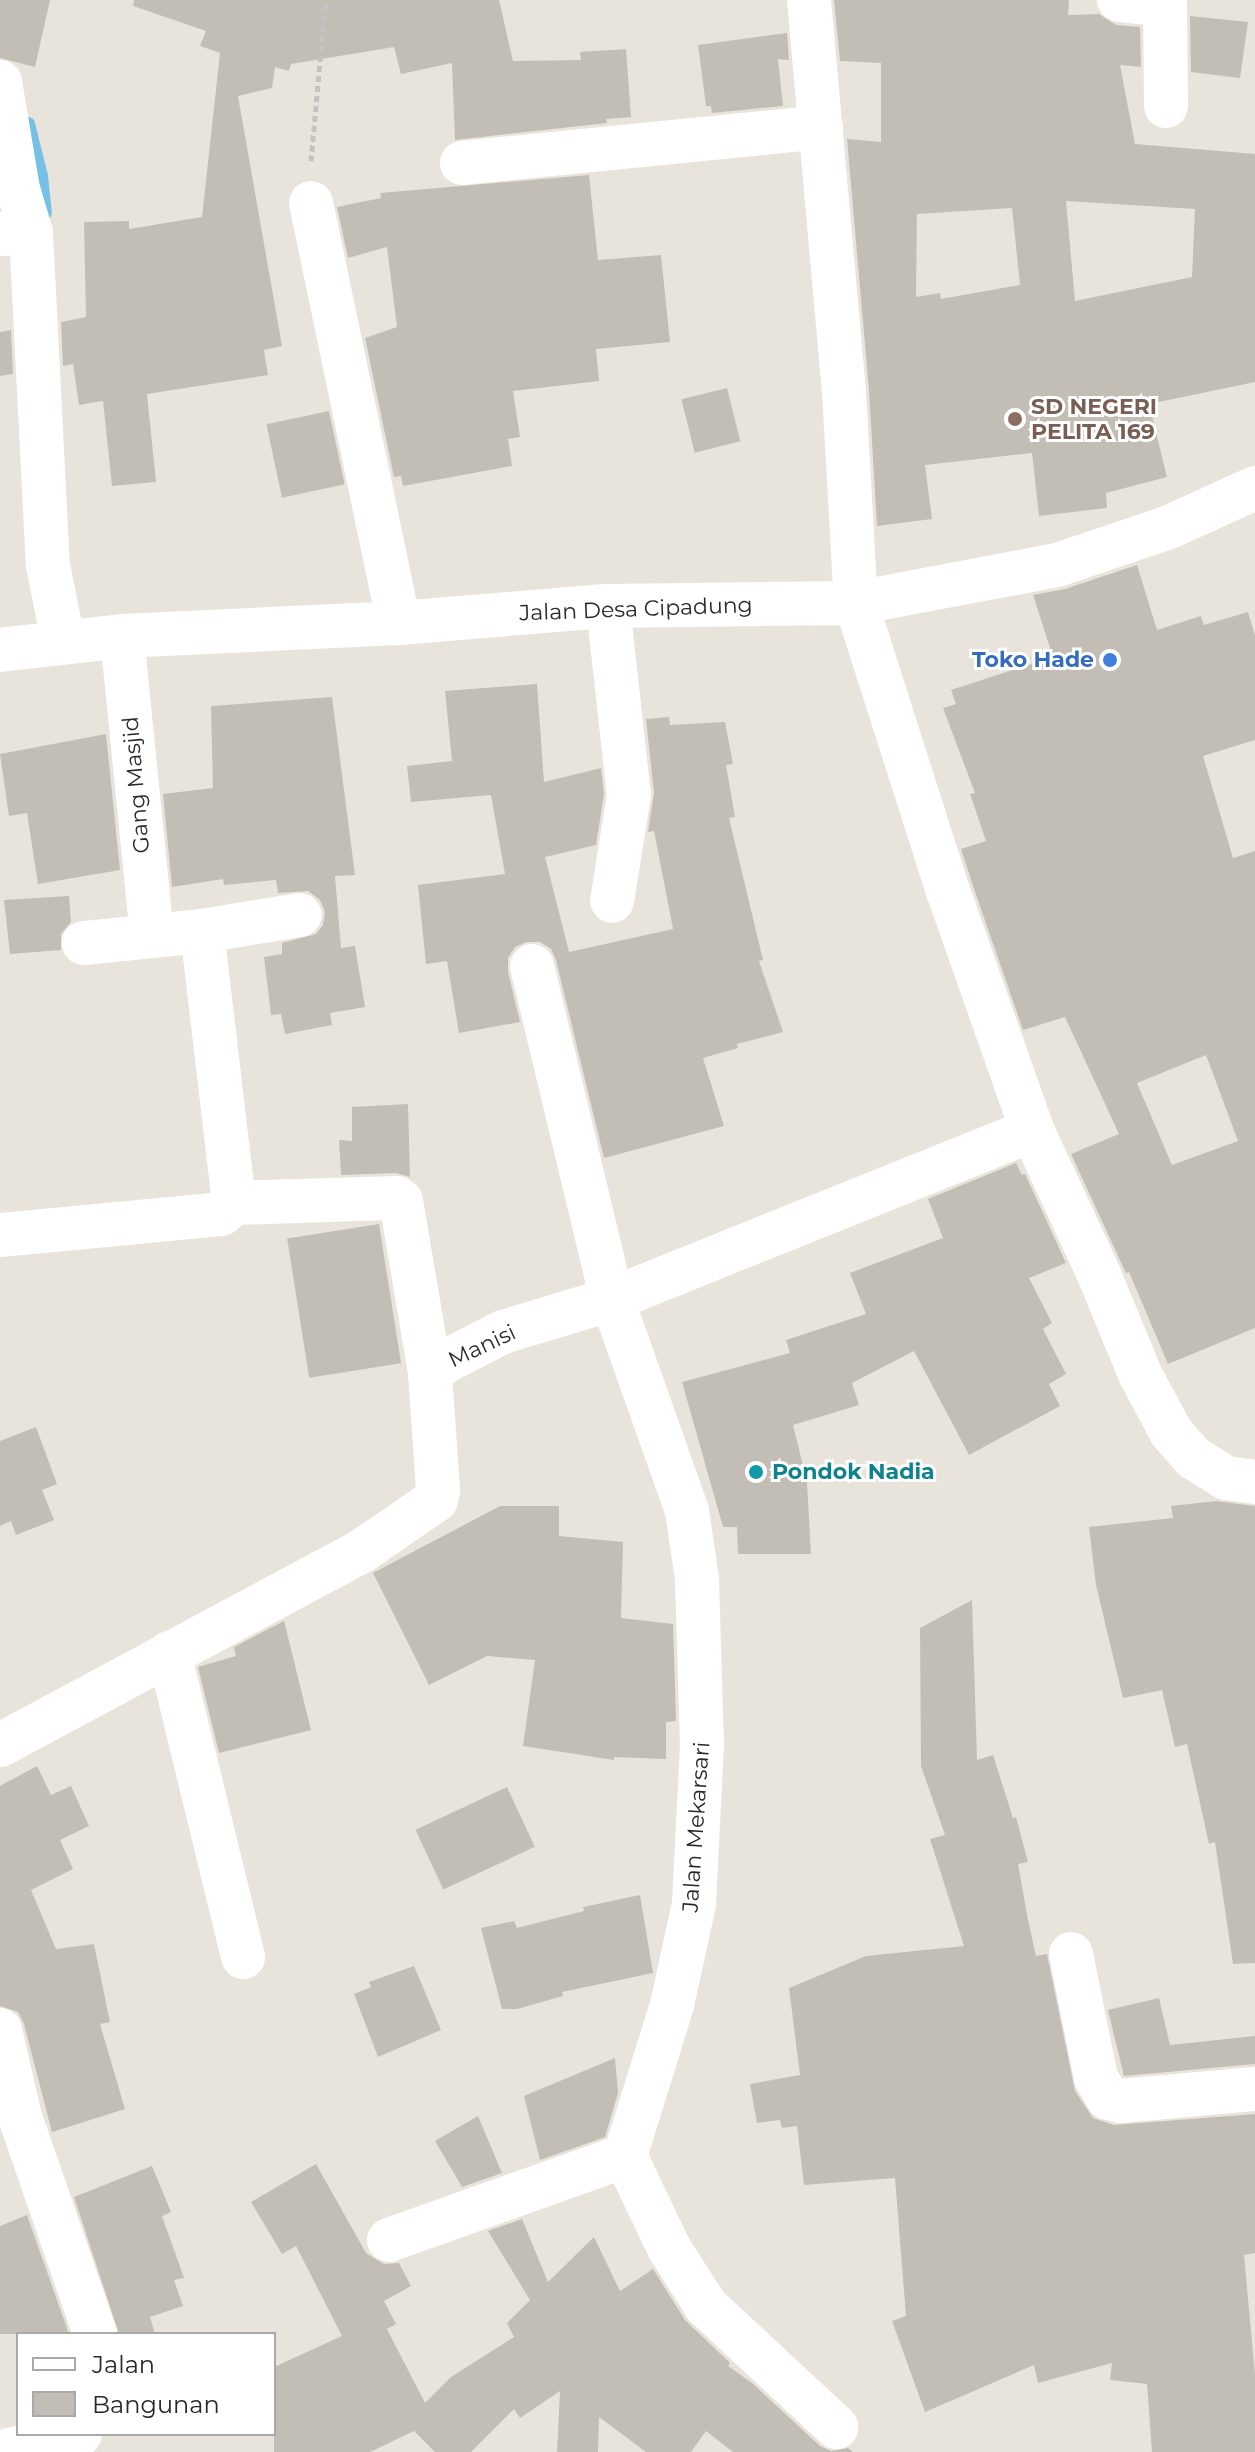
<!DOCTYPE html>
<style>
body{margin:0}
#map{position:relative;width:1255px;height:2452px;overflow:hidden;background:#e9e4db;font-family:Montserrat,sans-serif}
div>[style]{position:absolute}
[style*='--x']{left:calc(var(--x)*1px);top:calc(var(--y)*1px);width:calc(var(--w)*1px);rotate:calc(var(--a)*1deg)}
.stream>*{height:14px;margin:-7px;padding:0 7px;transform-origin:7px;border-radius:7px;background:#75c0e4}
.building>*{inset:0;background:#c2beb6;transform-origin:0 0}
.path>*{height:5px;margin-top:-2.5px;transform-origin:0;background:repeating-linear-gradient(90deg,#c3c3c3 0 6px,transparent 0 10px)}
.minor>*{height:44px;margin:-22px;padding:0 22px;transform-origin:22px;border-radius:22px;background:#fff}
.dots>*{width:22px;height:22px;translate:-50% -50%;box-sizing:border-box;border:4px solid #fff;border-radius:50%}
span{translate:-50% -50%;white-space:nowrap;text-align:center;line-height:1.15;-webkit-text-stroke:6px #fff;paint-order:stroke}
.education-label{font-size:22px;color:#785e54;font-weight:700}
.left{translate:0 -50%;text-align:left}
.street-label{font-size:22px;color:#282828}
.shop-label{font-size:22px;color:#366cbe;font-weight:700}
.right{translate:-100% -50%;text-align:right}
.culture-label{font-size:22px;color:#0d838f;font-weight:700}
.legend{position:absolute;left:16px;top:2332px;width:260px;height:104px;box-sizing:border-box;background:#fff;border:2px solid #a9a9a9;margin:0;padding:10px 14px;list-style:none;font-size:24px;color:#282828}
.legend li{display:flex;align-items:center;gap:16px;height:40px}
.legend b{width:40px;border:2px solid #a9a9a9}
</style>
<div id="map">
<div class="stream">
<i style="--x:28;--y:124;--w:54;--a:76"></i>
<i style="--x:41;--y:176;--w:37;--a:84"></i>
</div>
<div class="building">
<i style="clip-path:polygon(0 0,50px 0,35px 67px,0 58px)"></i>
<i style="clip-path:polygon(134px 0,499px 0,513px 61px,581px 60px,580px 52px,626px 49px,631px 117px,606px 119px,607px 123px,455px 140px,452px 63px,401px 74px,394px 47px,291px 64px,289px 71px,275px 67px,272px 88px,238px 96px,282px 346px,264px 350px,268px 375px,147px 394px,156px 482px,112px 486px,103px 401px,79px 405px,73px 364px,63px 366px,61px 322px,86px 317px,84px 222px,129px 221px,129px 229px,202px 217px,220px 53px,200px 46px,206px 31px,133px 6px)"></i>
<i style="clip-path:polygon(evenodd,834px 0,1069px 0,1068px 15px,1099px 14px,1116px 25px,1140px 27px,1141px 67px,1120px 65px,1135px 144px,1255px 154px,1255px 382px,1149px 404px,1167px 477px,1106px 493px,1107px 508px,1039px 516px,1032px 453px,925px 465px,932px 519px,877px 526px,869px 390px,847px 139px,881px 142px,881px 63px,840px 61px,834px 0,1066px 201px,1195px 209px,1192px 277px,1075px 301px,1066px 201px,834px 0,1012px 208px,1020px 285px,941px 299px,940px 293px,916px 297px,917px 214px,1012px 208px)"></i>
<i style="clip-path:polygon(1190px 16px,1248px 22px,1240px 78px,1191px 72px)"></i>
<i style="clip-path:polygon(787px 33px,789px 60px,778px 59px,783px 106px,712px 113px,711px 106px,706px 106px,698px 45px)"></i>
<i style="clip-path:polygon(589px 175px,598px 260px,661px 255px,670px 342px,596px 349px,599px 381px,513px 391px,520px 437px,508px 439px,512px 466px,403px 486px,401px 476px,394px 477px,365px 338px,397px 327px,387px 247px,348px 258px,337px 207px,381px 198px,380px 193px)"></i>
<i style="clip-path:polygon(11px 330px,13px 374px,0 376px,0 332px)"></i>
<i style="left:727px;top:388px;width:55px;height:47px;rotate:76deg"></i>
<i style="left:329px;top:411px;width:75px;height:64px;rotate:78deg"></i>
<i style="clip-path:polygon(evenodd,1137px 565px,1157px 630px,1201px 616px,1204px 625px,1248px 612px,1255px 636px,1255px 740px,1203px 756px,1233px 858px,1255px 851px,1255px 1328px,1168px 1364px,1129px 1272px,1126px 1273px,1071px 1154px,1119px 1134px,1065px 1017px,1023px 1030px,972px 883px,961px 849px,986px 841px,970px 794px,975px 793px,943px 708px,956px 704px,951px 690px,1053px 657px,1033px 595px,1065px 589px,1137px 565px,1206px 1055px,1238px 1141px,1172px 1165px,1137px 1083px,1206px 1055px)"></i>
<i style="clip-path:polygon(537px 684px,544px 782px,601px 768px,604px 794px,596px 845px,545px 857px,569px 952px,673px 929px,654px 831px,648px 832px,654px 793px,646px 719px,669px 717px,670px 725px,725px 722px,733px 764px,726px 765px,735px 817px,729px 818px,763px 960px,759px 961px,783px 1032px,737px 1044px,738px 1048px,703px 1058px,724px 1126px,604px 1158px,556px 960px,551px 949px,540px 942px,527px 942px,515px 947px,508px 958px,508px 972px,520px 1022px,459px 1033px,447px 961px,426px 964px,418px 885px,505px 874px,491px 795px,411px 802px,407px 766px,452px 761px,445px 691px)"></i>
<i style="clip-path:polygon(332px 697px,355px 875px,335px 876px,341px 948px,355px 946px,365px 1007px,330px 1013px,332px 1025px,285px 1034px,281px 1014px,271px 1015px,264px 957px,282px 954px,282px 943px,316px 934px,323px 925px,325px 912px,320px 900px,308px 891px,278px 893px,276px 880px,224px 885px,223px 879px,172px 887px,163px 794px,213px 788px,211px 706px)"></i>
<i style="clip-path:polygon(106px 734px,120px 870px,38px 884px,27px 813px,9px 816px,0 754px)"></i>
<i style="clip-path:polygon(69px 896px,71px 922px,61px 934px,61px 950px,10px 954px,4px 900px)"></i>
<i style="clip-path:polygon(408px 1104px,410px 1177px,396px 1173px,341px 1175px,339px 1140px,352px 1141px,352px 1107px)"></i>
<i style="clip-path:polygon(1016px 1163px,1022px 1175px,1025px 1174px,1066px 1263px,1029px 1278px,1052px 1323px,1043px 1329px,1066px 1374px,1049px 1384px,1060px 1406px,969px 1455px,914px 1351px,852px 1383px,859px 1405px,793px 1425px,807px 1482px,811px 1554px,738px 1554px,737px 1527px,723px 1527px,682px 1382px,790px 1353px,786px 1340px,866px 1314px,850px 1273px,943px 1238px,928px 1199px)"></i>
<i style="left:379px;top:1224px;width:141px;height:93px;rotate:81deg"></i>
<i style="clip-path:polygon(36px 1427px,57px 1484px,42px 1490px,54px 1520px,16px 1535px,11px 1521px,0 1526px,0 1441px)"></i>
<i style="clip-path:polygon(1216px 1501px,1255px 1506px,1255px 1963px,1233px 1964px,1215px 1842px,1209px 1844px,1187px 1744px,1175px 1747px,1162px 1690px,1123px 1698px,1096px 1585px,1089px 1527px,1173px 1518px,1171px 1506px)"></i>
<i style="clip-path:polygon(500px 1506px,559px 1506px,559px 1536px,623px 1542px,621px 1618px,673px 1624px,676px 1721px,666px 1722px,666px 1759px,614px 1757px,614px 1760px,523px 1746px,535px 1660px,487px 1656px,429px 1685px,373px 1573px)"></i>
<i style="clip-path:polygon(972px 1600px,977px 1760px,993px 1755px,1013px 1818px,1016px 1817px,1028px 1862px,1018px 1864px,1028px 1920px,1036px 1956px,1047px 1954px,1075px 2091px,1093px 2118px,1114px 2125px,1255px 2114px,1255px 2253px,1244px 2255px,1255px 2375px,1255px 2452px,1152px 2452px,1147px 2384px,1110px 2380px,1112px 2363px,1038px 2383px,1034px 2365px,925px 2412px,892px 2321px,906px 2316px,895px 2178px,804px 2185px,797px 2126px,782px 2128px,780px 2120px,757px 2123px,750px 2084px,800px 2075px,789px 1988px,866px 1956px,964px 1946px,930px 1839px,945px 1835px,921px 1766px,920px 1628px)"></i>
<i style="clip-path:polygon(284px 1621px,311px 1730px,219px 1753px,198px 1667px,236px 1656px,234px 1647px)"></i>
<i style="clip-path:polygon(37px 1766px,51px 1795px,71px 1786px,89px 1826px,60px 1840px,73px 1869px,31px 1890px,56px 1949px,94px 1944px,110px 2022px,100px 2024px,125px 2109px,52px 2132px,24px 2024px,18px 2012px,0 2006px,0 1786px)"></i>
<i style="left:507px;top:1787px;width:66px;height:101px;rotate:65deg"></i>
<i style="clip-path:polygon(640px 1895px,653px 1973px,562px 1992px,563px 1996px,517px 2009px,502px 2009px,481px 1928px,514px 1921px,517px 1928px,584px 1911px,583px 1907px)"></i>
<i style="clip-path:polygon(414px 1966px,441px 2030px,378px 2057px,354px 1994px,371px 1987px,369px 1982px)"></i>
<i style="clip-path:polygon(1159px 1998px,1170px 2045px,1255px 2036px,1255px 2064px,1124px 2076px,1108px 2010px)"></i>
<i style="clip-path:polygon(615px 2058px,618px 2093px,605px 2137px,540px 2160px,524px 2096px)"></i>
<i style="clip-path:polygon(478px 2116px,502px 2173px,462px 2187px,435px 2141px)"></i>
<i style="clip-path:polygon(316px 2164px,366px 2253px,384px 2264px,399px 2263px,411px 2286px,384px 2301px,396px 2324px,387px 2329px,425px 2403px,451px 2377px,514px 2337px,507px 2323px,530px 2300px,488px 2231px,522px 2219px,548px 2282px,594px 2237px,620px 2291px,653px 2269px,685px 2320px,730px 2363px,728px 2366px,752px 2383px,820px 2446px,831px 2451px,848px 2448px,853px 2452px,733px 2452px,706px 2431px,691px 2452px,646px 2452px,599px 2417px,598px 2452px,557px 2452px,560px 2391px,520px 2418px,514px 2409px,471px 2452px,435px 2452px,414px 2431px,370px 2452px,274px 2452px,274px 2367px,342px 2336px,296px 2246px,282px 2254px,251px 2202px)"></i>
<i style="clip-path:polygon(152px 2166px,171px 2212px,162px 2216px,184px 2278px,174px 2280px,183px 2306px,150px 2317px,155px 2334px,119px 2334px,74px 2197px)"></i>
<i style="clip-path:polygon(27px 2215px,69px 2334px,0 2334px,0 2226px)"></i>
</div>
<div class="path">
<i style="--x:311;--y:161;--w:154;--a:-84.8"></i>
<i style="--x:325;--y:8;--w:9;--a:-63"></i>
</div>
<div class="minor">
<i style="--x:809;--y:0;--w:393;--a:84.9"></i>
<i style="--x:844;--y:391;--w:212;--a:86.8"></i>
<i style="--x:856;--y:603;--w:302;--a:72.3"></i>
<i style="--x:948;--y:891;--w:253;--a:70.6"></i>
<i style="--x:1032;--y:1130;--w:157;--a:65.1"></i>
<i style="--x:1098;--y:1272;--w:110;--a:67.6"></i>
<i style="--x:1140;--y:1374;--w:66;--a:61.9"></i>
<i style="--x:1171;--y:1432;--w:35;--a:49"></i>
<i style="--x:1194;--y:1458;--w:38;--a:32"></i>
<i style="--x:1226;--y:1478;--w:29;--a:8"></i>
<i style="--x:1119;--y:0;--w:46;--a:6.2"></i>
<i style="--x:1165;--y:5;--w:101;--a:89.4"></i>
<i style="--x:0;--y:82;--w:109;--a:80.5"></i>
<i style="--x:18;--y:189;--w:46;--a:73.5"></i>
<i style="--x:462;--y:163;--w:361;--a:-5.7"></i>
<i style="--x:311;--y:203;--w:429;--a:78.2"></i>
<i style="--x:0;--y:234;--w:31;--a:-2"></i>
<i style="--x:31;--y:233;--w:332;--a:87.1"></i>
<i style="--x:48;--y:565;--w:77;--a:78.8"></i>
<i style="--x:608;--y:606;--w:190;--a:83.7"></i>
<i style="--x:629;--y:795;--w:107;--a:99.1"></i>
<i style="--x:122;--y:636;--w:300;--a:84.3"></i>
<i style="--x:0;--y:650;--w:123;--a:-6.5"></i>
<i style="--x:122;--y:636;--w:277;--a:-2.7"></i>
<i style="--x:399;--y:623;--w:210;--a:-4.7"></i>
<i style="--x:608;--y:606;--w:248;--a:-0.7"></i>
<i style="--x:856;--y:603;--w:205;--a:-10.7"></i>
<i style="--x:1057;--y:565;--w:116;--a:-18.6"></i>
<i style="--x:1167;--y:528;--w:97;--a:-24.4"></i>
<i style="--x:202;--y:931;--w:99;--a:-9.3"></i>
<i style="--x:532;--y:966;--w:342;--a:76.5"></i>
<i style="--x:612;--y:1299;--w:225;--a:70.5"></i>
<i style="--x:687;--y:1511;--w:69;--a:81.6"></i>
<i style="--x:697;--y:1579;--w:166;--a:88.3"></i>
<i style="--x:702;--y:1745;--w:159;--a:92.9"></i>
<i style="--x:694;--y:1904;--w:103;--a:102.3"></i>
<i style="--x:672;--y:2005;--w:158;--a:107.3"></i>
<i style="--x:625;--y:2156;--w:102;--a:64.4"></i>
<i style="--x:669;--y:2248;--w:69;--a:57.5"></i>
<i style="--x:706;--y:2306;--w:178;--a:42.9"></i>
<i style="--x:234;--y:1203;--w:163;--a:-1.8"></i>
<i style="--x:397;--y:1198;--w:5;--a:37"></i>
<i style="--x:401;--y:1201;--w:174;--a:80.4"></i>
<i style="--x:0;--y:1235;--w:222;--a:-5.4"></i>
<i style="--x:221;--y:1214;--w:17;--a:-40"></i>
<i style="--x:234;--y:1203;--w:274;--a:-96.7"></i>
<i style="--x:202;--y:931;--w:119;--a:174.2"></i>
<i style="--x:169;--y:1653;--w:313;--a:76.3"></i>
<i style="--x:0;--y:1745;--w:412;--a:-28.2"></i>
<i style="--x:363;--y:1550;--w:88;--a:-34.4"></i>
<i style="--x:436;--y:1500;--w:10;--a:-79"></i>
<i style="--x:438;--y:1490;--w:117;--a:-93.9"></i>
<i style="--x:430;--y:1373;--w:22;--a:-36"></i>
<i style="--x:448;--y:1360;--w:62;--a:-27"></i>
<i style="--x:503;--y:1332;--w:114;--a:-16.8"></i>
<i style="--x:612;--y:1299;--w:453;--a:-21.9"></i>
<i style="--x:1071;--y:1954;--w:126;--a:78.6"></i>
<i style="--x:1096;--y:2078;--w:23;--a:59"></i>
<i style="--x:1108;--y:2098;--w:12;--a:14"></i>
<i style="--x:1120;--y:2101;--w:136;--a:-5.1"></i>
<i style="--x:0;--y:2030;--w:89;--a:77.1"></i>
<i style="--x:20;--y:2117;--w:230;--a:70.9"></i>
<i style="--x:389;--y:2240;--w:251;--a:-19.6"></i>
<i style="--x:0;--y:2452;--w:82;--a:-12.7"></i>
</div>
<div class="dots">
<i style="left:1015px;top:419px;background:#8d6e63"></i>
<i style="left:1110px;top:660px;background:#3f7fe0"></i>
<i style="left:756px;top:1472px;background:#0f9aa8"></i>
</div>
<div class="education-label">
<span class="left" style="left:1031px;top:419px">SD NEGERI<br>PELITA 169</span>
</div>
<div class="street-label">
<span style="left:636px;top:609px;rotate:-2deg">Jalan Desa Cipadung</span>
<span style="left:136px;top:785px;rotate:-95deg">Gang Masjid</span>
<span style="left:482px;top:1346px;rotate:-25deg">Manisi</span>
<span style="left:696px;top:1827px;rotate:-86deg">Jalan Mekarsari</span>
</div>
<div class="shop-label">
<span class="right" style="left:1094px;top:660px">Toko Hade</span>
</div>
<div class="culture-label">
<span class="left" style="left:772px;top:1472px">Pondok Nadia</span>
</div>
<ul class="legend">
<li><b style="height:10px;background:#fff"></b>Jalan</li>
<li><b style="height:22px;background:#c2beb6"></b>Bangunan</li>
</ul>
</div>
